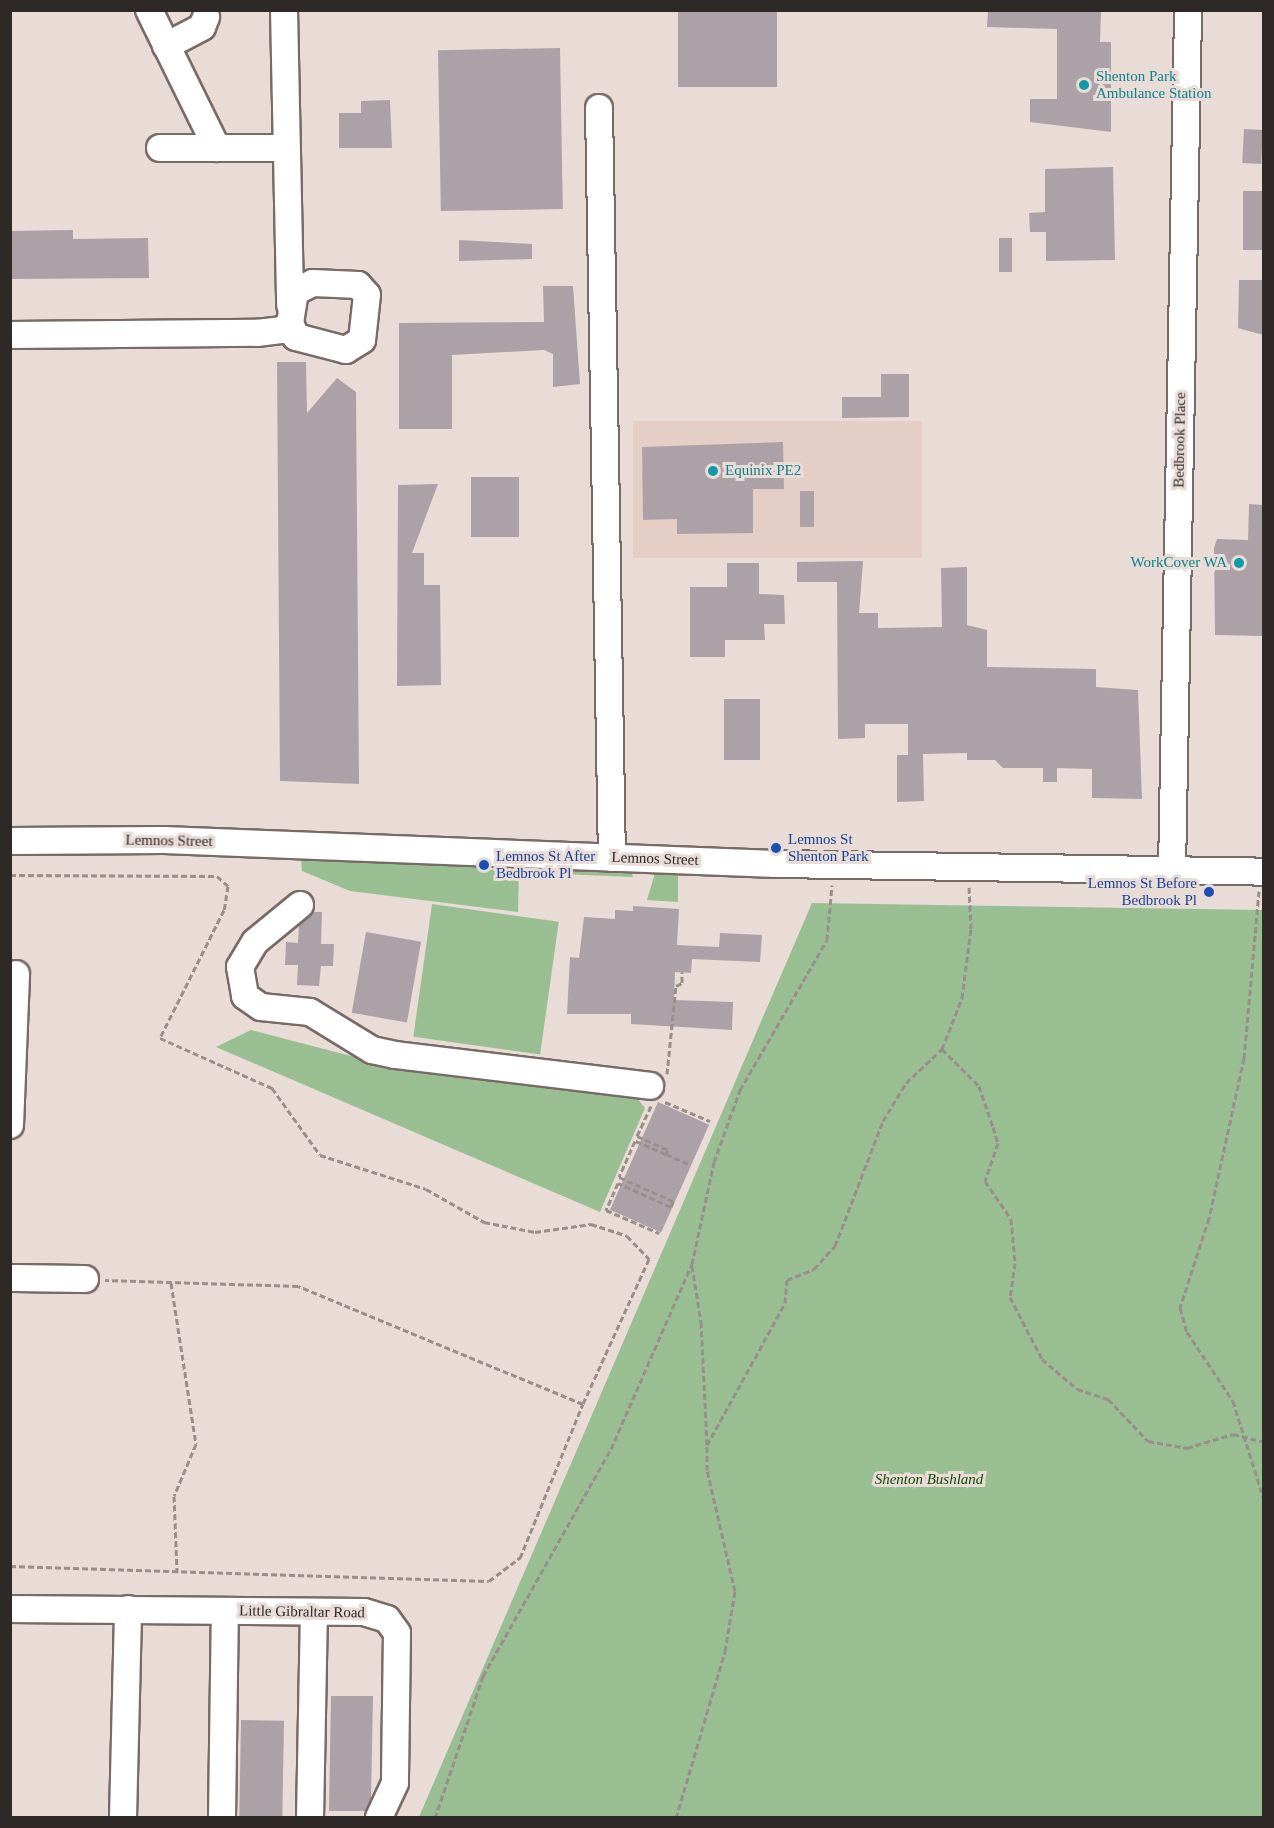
<!DOCTYPE html>
<style>
body{margin:0}
#map{position:relative;width:1274px;height:1828px;overflow:hidden;background:#e9dbd6;font-family:Georgia,serif}
div>[style]{position:absolute}
[style*='--x']{left:calc(var(--x)*1px);top:calc(var(--y)*1px);width:calc(var(--w)*1px);rotate:calc(var(--a)*1deg)}
.built>*{inset:0;background:#e4cec5;transform-origin:0 0}
.green>*{inset:0;background:#98be91;transform-origin:0 0}
.building>*{inset:0;background:#ada1a8;transform-origin:0 0}
.path>*{height:3px;margin-top:-1.5px;transform-origin:0;background:repeating-linear-gradient(90deg,#988e8a 0 6px,transparent 0 9px)}
.roads{filter:drop-shadow(2px 0 #786b66) drop-shadow(-2px 0 #786b66) drop-shadow(0 2px #786b66) drop-shadow(0 -2px #786b66)}
.minor>*{height:26px;margin:-13px;padding:0 13px;transform-origin:13px;border-radius:13px;background:#fff}
.dots>*{width:16px;height:16px;translate:-50% -50%;box-sizing:border-box;border:3px solid #e9dbd6;border-radius:50%}
span{translate:-50% -50%;white-space:nowrap;text-align:center;line-height:1.15;-webkit-text-stroke:6px #e9dbd6;paint-order:stroke}
.culture-label{font-size:15px;color:#0d838f}
.left{translate:0 -50%;text-align:left}
.right{translate:-100% -50%;text-align:right}
.street-label{font-size:15px;color:#2e2927}
.transit-label{font-size:15px;color:#164399}
.park-label{font-size:15px;color:#124b05;font-style:italic}
.frame{position:absolute;inset:0;border:12px solid #2e2927;pointer-events:none}
</style>
<div id="map">
<div class="built">
<i style="left:922px;top:421px;width:137px;height:289px;rotate:90deg"></i>
</div>
<div class="green">
<i style="clip-path:polygon(301px 858px,483px 864px,483px 871px,519px 866px,518px 912px,350px 891px,302px 871px)"></i>
<i style="clip-path:polygon(541px 867px,631px 872px,633px 877px,537px 873px)"></i>
<i style="clip-path:polygon(655px 873px,678px 874px,678px 902px,647px 900px)"></i>
<i style="clip-path:polygon(812px 903px,1263px 910px,1263px 1817px,419px 1817px)"></i>
<i style="left:432px;top:904px;width:128px;height:134px;rotate:8deg"></i>
<i style="clip-path:polygon(251px 1030px,416px 1073px,627px 1086px,645px 1108px,600px 1212px,216px 1047px)"></i>
</div>
<div class="building">
<i style="left:678px;top:10px;width:99px;height:77px"></i>
<i style="clip-path:polygon(988px 10px,1101px 10px,1100px 42px,1111px 42px,1111px 132px,1030px 122px,1030px 99px,1057px 99px,1057px 29px,987px 27px)"></i>
<i style="left:560px;top:48px;width:161px;height:122px;rotate:89deg"></i>
<i style="clip-path:polygon(390px 100px,392px 148px,339px 148px,339px 113px,361px 113px,361px 101px)"></i>
<i style="left:1244px;top:129px;width:19px;height:34px;rotate:3deg"></i>
<i style="clip-path:polygon(1113px 167px,1115px 260px,1046px 261px,1046px 232px,1030px 232px,1029px 213px,1045px 212px,1045px 169px)"></i>
<i style="left:1243px;top:191px;width:20px;height:59px"></i>
<i style="clip-path:polygon(73px 230px,73px 239px,148px 238px,149px 278px,10px 279px,10px 231px)"></i>
<i style="left:999px;top:238px;width:13px;height:34px"></i>
<i style="clip-path:polygon(459px 240px,532px 244px,532px 259px,459px 261px)"></i>
<i style="clip-path:polygon(1239px 280px,1263px 280px,1263px 335px,1238px 328px)"></i>
<i style="clip-path:polygon(543px 286px,573px 286px,580px 384px,553px 387px,553px 354px,544px 350px,452px 355px,452px 429px,399px 429px,399px 323px,544px 322px)"></i>
<i style="clip-path:polygon(277px 362px,306px 362px,307px 413px,337px 378px,356px 392px,359px 784px,280px 781px)"></i>
<i style="clip-path:polygon(881px 374px,909px 374px,909px 417px,842px 418px,842px 397px,881px 397px)"></i>
<i style="clip-path:polygon(783px 442px,784px 489px,753px 489px,753px 533px,677px 534px,677px 519px,643px 520px,642px 447px)"></i>
<i style="left:471px;top:477px;width:48px;height:60px"></i>
<i style="clip-path:polygon(438px 484px,412px 553px,424px 553px,424px 585px,440px 585px,441px 685px,397px 686px,398px 485px)"></i>
<i style="left:814px;top:491px;width:36px;height:14px;rotate:90deg"></i>
<i style="clip-path:polygon(1249px 504px,1263px 505px,1263px 636px,1215px 635px,1214px 548px,1217px 539px,1248px 540px)"></i>
<i style="clip-path:polygon(863px 561px,859px 613px,878px 613px,878px 628px,942px 627px,941px 568px,967px 567px,967px 625px,987px 630px,987px 667px,1096px 669px,1096px 687px,1138px 690px,1142px 799px,1092px 798px,1092px 769px,1057px 768px,1057px 782px,1043px 782px,1043px 768px,1003px 768px,995px 760px,967px 760px,967px 753px,923px 754px,924px 801px,897px 802px,897px 755px,908px 755px,908px 724px,865px 724px,865px 738px,838px 739px,837px 582px,797px 582px,797px 562px)"></i>
<i style="clip-path:polygon(727px 563px,759px 563px,759px 594px,784px 595px,785px 624px,764px 624px,765px 640px,725px 640px,725px 657px,690px 657px,690px 587px,727px 587px)"></i>
<i style="left:724px;top:699px;width:36px;height:61px"></i>
<i style="clip-path:polygon(633px 906px,679px 909px,677px 945px,719px 947px,720px 933px,762px 935px,760px 962px,692px 959px,691px 973px,675px 972px,674px 1000px,733px 1002px,732px 1030px,631px 1024px,631px 1014px,567px 1014px,570px 957px,579px 958px,584px 917px,615px 919px,615px 910px,633px 911px)"></i>
<i style="clip-path:polygon(313px 912px,322px 912px,321px 944px,334px 944px,333px 966px,321px 966px,319px 986px,297px 985px,298px 965px,285px 965px,286px 942px,298px 943px,299px 925px)"></i>
<i style="left:366px;top:932px;width:56px;height:82px;rotate:10deg"></i>
<i style="left:658px;top:1102px;width:56px;height:118px;rotate:24deg"></i>
<i style="clip-path:polygon(331px 1696px,373px 1696px,371px 1799px,366px 1811px,329px 1811px)"></i>
<i style="left:241px;top:1720px;width:43px;height:98px;rotate:1deg"></i>
</div>
<div class="path">
<i style="--x:10;--y:875;--w:207;--a:0.3"></i>
<i style="--x:217;--y:876;--w:15;--a:42"></i>
<i style="--x:228;--y:886;--w:24;--a:99"></i>
<i style="--x:224;--y:910;--w:143;--a:116.6"></i>
<i style="--x:160;--y:1038;--w:123;--a:24.1"></i>
<i style="--x:272;--y:1088;--w:82;--a:54.4"></i>
<i style="--x:320;--y:1155;--w:111;--a:17.8"></i>
<i style="--x:426;--y:1189;--w:67;--a:29.6"></i>
<i style="--x:484;--y:1222;--w:52;--a:11.1"></i>
<i style="--x:535;--y:1232;--w:57;--a:-8.1"></i>
<i style="--x:591;--y:1224;--w:38;--a:18"></i>
<i style="--x:627;--y:1236;--w:32;--a:46"></i>
<i style="--x:649;--y:1259;--w:159;--a:114.5"></i>
<i style="--x:583;--y:1404;--w:308;--a:-157.5"></i>
<i style="--x:298;--y:1286;--w:193;--a:-178.2"></i>
<i style="--x:1259;--y:891;--w:168;--a:95.1"></i>
<i style="--x:1244;--y:1058;--w:164;--a:102.3"></i>
<i style="--x:1209;--y:1218;--w:95;--a:107.9"></i>
<i style="--x:1180;--y:1308;--w:25;--a:74"></i>
<i style="--x:1187;--y:1332;--w:83;--a:56.3"></i>
<i style="--x:1233;--y:1401;--w:104;--a:72.6"></i>
<i style="--x:942;--y:1049;--w:52;--a:45"></i>
<i style="--x:979;--y:1086;--w:43;--a:71.1"></i>
<i style="--x:993;--y:1127;--w:17;--a:73"></i>
<i style="--x:998;--y:1143;--w:40;--a:108.9"></i>
<i style="--x:985;--y:1181;--w:46;--a:55.6"></i>
<i style="--x:1011;--y:1219;--w:44;--a:84.8"></i>
<i style="--x:1015;--y:1263;--w:34;--a:98"></i>
<i style="--x:1010;--y:1297;--w:70;--a:62.7"></i>
<i style="--x:1042;--y:1359;--w:46;--a:40.6"></i>
<i style="--x:1077;--y:1389;--w:33;--a:18"></i>
<i style="--x:1108;--y:1399;--w:58;--a:46.4"></i>
<i style="--x:1148;--y:1441;--w:40;--a:10"></i>
<i style="--x:1187;--y:1448;--w:48;--a:-16.9"></i>
<i style="--x:1233;--y:1434;--w:32;--a:14"></i>
<i style="--x:667;--y:1074;--w:88;--a:-84.2"></i>
<i style="--x:676;--y:986;--w:7;--a:-27"></i>
<i style="--x:682;--y:983;--w:11;--a:-90"></i>
<i style="--x:665;--y:1102;--w:49;--a:22.9"></i>
<i style="--x:651;--y:1106;--w:33;--a:115"></i>
<i style="--x:637;--y:1136;--w:34;--a:24"></i>
<i style="--x:668;--y:1150;--w:4;--a:117"></i>
<i style="--x:666;--y:1154;--w:34;--a:-157"></i>
<i style="--x:635;--y:1141;--w:39;--a:114"></i>
<i style="--x:619;--y:1177;--w:59;--a:24"></i>
<i style="--x:673;--y:1201;--w:6;--a:108"></i>
<i style="--x:671;--y:1207;--w:58;--a:-155.6"></i>
<i style="--x:618;--y:1183;--w:30;--a:114"></i>
<i style="--x:606;--y:1210;--w:58;--a:23.5"></i>
<i style="--x:666;--y:1154;--w:27;--a:24"></i>
<i style="--x:692;--y:1266;--w:57;--a:80.9"></i>
<i style="--x:701;--y:1322;--w:123;--a:87.2"></i>
<i style="--x:171;--y:1283;--w:163;--a:81.2"></i>
<i style="--x:196;--y:1444;--w:56;--a:112.9"></i>
<i style="--x:174;--y:1496;--w:76;--a:87.7"></i>
<i style="--x:10;--y:1566;--w:479;--a:1.8"></i>
<i style="--x:489;--y:1581;--w:39;--a:-37"></i>
<i style="--x:520;--y:1558;--w:166;--a:-67.8"></i>
<i style="--x:435;--y:1818;--w:150;--a:-71.3"></i>
<i style="--x:483;--y:1676;--w:261;--a:-60.6"></i>
<i style="--x:611;--y:1449;--w:202;--a:-66.4"></i>
<i style="--x:692;--y:1264;--w:104;--a:-77.8"></i>
<i style="--x:714;--y:1162;--w:77;--a:-70.1"></i>
<i style="--x:740;--y:1090;--w:173;--a:-59.9"></i>
<i style="--x:827;--y:940;--w:55;--a:-84.8"></i>
<i style="--x:676;--y:1818;--w:174;--a:-73.6"></i>
<i style="--x:725;--y:1651;--w:61;--a:-80.5"></i>
<i style="--x:735;--y:1591;--w:124;--a:-103"></i>
<i style="--x:707;--y:1470;--w:25;--a:-90"></i>
<i style="--x:707;--y:1445;--w:162;--a:-61.2"></i>
<i style="--x:785;--y:1303;--w:23;--a:-85"></i>
<i style="--x:787;--y:1280;--w:29;--a:-22"></i>
<i style="--x:814;--y:1269;--w:31;--a:-48"></i>
<i style="--x:835;--y:1246;--w:134;--a:-69"></i>
<i style="--x:883;--y:1121;--w:44;--a:-58.8"></i>
<i style="--x:906;--y:1083;--w:50;--a:-43.4"></i>
<i style="--x:942;--y:1049;--w:55;--a:-68.6"></i>
<i style="--x:962;--y:998;--w:70;--a:-82.6"></i>
<i style="--x:971;--y:929;--w:42;--a:-92.7"></i>
</div>
<div class="roads">
<div class="minor">
<i style="--x:149;--y:10;--w:154;--a:63.8"></i>
<i style="--x:284;--y:10;--w:295;--a:88.8"></i>
<i style="--x:166;--y:46;--w:41;--a:-27.8"></i>
<i style="--x:202;--y:27;--w:11;--a:-68"></i>
<i style="--x:599;--y:108;--w:750;--a:89.01"></i>
<i style="--x:160;--y:148;--w:123;--a:0"></i>
<i style="--x:10;--y:335;--w:247;--a:-0.5"></i>
<i style="--x:257;--y:333;--w:26;--a:-7"></i>
<i style="--x:283;--y:330;--w:10;--a:-45"></i>
<i style="--x:290;--y:323;--w:31;--a:-81"></i>
<i style="--x:295;--y:292;--w:20;--a:-27"></i>
<i style="--x:313;--y:283;--w:45;--a:2.5"></i>
<i style="--x:358;--y:285;--w:13;--a:48"></i>
<i style="--x:367;--y:295;--w:45;--a:96.3"></i>
<i style="--x:362;--y:340;--w:19;--a:148"></i>
<i style="--x:346;--y:350;--w:52;--a:-165.4"></i>
<i style="--x:296;--y:337;--w:15;--a:-113"></i>
<i style="--x:10;--y:841;--w:154;--a:-0.4"></i>
<i style="--x:164;--y:840;--w:612;--a:2.25"></i>
<i style="--x:776;--y:864;--w:488;--a:0.9"></i>
<i style="--x:1172;--y:870;--w:860;--a:-88.93"></i>
<i style="--x:300;--y:905;--w:58;--a:140.6"></i>
<i style="--x:255;--y:942;--w:29;--a:121"></i>
<i style="--x:240;--y:967;--w:29;--a:80"></i>
<i style="--x:245;--y:996;--w:19;--a:35"></i>
<i style="--x:261;--y:1007;--w:49;--a:5.8"></i>
<i style="--x:310;--y:1012;--w:73;--a:31.5"></i>
<i style="--x:372;--y:1050;--w:24;--a:12"></i>
<i style="--x:395;--y:1055;--w:257;--a:6.9"></i>
<i style="--x:10;--y:1125;--w:151;--a:-87.7"></i>
<i style="--x:10;--y:1278;--w:75;--a:0.8"></i>
<i style="--x:10;--y:1609;--w:354;--a:0.5"></i>
<i style="--x:364;--y:1612;--w:24;--a:17"></i>
<i style="--x:387;--y:1619;--w:17;--a:54"></i>
<i style="--x:397;--y:1633;--w:150;--a:90.8"></i>
<i style="--x:395;--y:1783;--w:38;--a:115"></i>
<i style="--x:123;--y:1818;--w:209;--a:-88.6"></i>
<i style="--x:222;--y:1818;--w:206;--a:-89.2"></i>
<i style="--x:310;--y:1818;--w:206;--a:-88.9"></i>
</div>
</div>
<div class="dots">
<i style="left:1084px;top:85px;background:#0f9aa8"></i>
<i style="left:713px;top:471px;background:#0f9aa8"></i>
<i style="left:1239px;top:563px;background:#0f9aa8"></i>
<i style="left:776px;top:848px;background:#1a4fb4"></i>
<i style="left:484px;top:865px;background:#1a4fb4"></i>
<i style="left:1209px;top:892px;background:#1a4fb4"></i>
</div>
<div class="culture-label">
<span class="left" style="left:1096px;top:85px">Shenton Park<br>Ambulance Station</span>
<span class="left" style="left:725px;top:471px">Equinix PE2</span>
<span class="right" style="left:1227px;top:563px">WorkCover WA</span>
</div>
<div class="street-label">
<span style="left:1180px;top:440px;rotate:-89deg">Bedbrook Place</span>
<span style="left:169px;top:841px;rotate:1deg">Lemnos Street</span>
<span style="left:655px;top:859px;rotate:2deg">Lemnos Street</span>
<span style="left:302px;top:1612px;rotate:1deg">Little Gibraltar Road</span>
</div>
<div class="transit-label">
<span class="left" style="left:788px;top:848px">Lemnos St<br>Shenton Park</span>
<span class="left" style="left:496px;top:865px">Lemnos St After<br>Bedbrook Pl</span>
<span class="right" style="left:1197px;top:892px">Lemnos St Before<br>Bedbrook Pl</span>
</div>
<div class="park-label">
<span style="left:929px;top:1480px">Shenton Bushland</span>
</div>
<div class="frame"></div>
</div>
